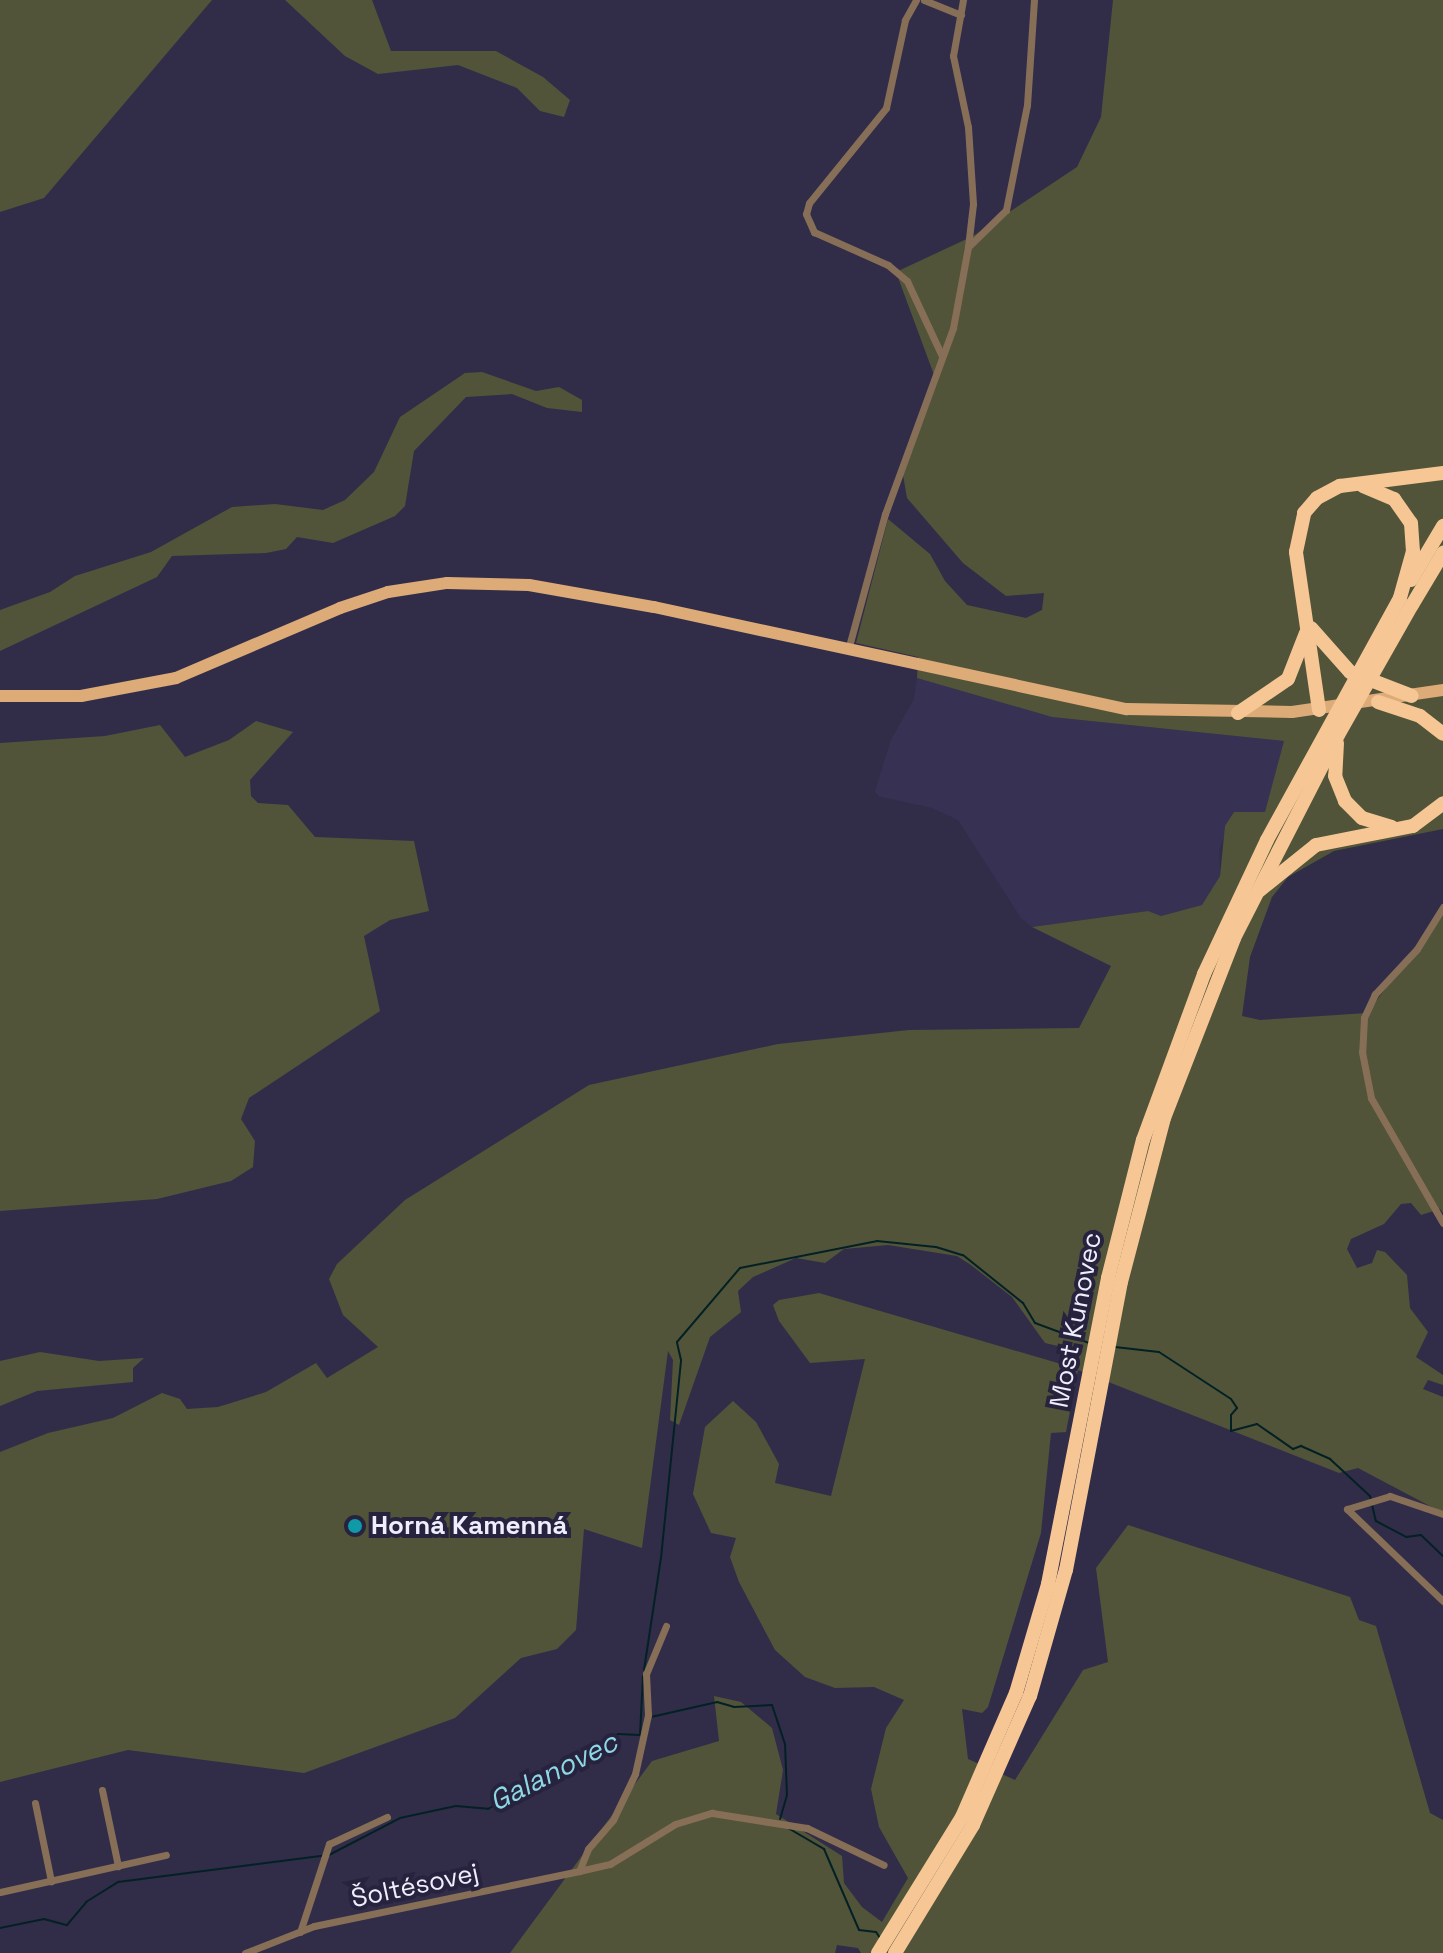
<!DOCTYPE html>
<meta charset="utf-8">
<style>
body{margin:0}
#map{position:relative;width:1443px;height:1953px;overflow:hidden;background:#312d49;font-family:"Space Grotesk",sans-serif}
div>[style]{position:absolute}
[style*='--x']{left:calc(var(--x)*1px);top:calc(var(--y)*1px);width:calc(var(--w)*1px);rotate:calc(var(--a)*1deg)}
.built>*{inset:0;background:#373154}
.green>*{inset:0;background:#515439}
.stream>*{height:2px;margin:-1px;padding:0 1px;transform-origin:1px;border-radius:1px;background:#032125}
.minor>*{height:7px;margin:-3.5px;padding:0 3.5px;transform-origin:3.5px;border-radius:3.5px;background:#876f57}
.primary>*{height:12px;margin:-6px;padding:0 6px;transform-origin:6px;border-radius:6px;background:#ddab78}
.motorway>*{height:14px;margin:-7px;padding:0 7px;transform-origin:7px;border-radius:7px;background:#f6c695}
.motorway-bridge>*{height:14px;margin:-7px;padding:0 7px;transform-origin:7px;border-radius:7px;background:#f6c695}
.dots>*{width:22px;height:22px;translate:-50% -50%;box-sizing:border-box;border:4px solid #27233e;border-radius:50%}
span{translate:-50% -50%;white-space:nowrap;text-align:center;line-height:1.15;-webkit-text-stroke:8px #27233e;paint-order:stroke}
.street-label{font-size:26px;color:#efeefd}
.poi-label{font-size:26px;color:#efeefd;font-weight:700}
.left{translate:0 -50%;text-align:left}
.water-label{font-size:28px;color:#8ed8e4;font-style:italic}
</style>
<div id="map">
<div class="built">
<i style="clip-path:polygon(917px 678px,1052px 717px,1285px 741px,1265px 812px,1234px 812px,1219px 850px,1220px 876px,1202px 905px,1161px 916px,1148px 911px,1032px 927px,1021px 918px,958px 820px,932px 808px,878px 796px,875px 791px,891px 740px,914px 699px)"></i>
</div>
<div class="green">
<i style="clip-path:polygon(0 0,212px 0,44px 198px,0 212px)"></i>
<i style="clip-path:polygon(285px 0,372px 0,391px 51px,496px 51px,543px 77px,570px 100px,564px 117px,540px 111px,517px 88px,458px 65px,378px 74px,345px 56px)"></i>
<i style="clip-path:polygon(1113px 0,1443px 0,1443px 829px,1334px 851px,1288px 877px,1272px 897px,1250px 957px,1242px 1016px,1260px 1020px,1367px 1013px,1443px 913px,1443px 1213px,1440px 1209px,1421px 1215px,1411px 1203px,1401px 1204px,1384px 1224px,1351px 1239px,1347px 1249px,1357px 1268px,1372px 1263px,1377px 1250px,1385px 1252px,1407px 1275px,1410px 1308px,1428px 1332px,1416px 1357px,1443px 1375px,1443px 1385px,1428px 1380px,1423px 1389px,1443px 1397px,1443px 1513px,1358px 1468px,1339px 1473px,1078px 1370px,1066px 1432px,1051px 1433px,1041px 1533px,988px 1707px,982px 1713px,962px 1709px,968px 1759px,1015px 1780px,1083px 1670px,1108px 1662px,1096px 1568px,1128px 1525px,1350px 1597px,1359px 1620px,1376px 1626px,1430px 1813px,1443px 1820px,1443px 1953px,861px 1953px,858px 1948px,837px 1945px,835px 1953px,510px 1953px,652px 1761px,719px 1741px,714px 1696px,741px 1702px,772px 1728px,783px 1770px,776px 1814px,842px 1856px,844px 1883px,862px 1907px,882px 1922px,908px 1878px,879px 1827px,871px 1789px,886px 1728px,904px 1700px,874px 1687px,835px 1688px,805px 1677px,775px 1650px,739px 1582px,730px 1557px,736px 1538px,711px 1533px,693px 1494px,705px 1427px,733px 1401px,756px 1422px,779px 1464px,775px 1483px,831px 1496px,865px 1359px,810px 1363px,779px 1321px,773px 1305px,779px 1300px,819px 1293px,1078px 1369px,1079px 1351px,1045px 1343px,1012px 1297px,971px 1265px,957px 1256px,888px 1245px,844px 1249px,825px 1263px,796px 1258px,753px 1277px,738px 1291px,741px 1312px,710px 1337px,679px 1425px,670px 1420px,673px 1360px,668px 1351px,642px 1548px,584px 1529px,576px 1630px,557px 1649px,521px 1658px,455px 1718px,304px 1773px,128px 1750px,0 1782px,0 1452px,48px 1433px,113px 1418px,162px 1393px,180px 1399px,187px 1409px,218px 1407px,266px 1392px,316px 1363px,327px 1378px,378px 1347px,343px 1315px,329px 1279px,337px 1264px,405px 1200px,589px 1085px,778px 1044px,909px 1030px,1079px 1028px,1111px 966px,1032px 927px,1148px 911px,1161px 916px,1202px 905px,1220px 876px,1225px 826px,1234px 812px,1265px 812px,1284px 741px,1052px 717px,917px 678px,918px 657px,856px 643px,888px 519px,930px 554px,945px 581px,967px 605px,1026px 618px,1042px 610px,1044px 593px,1006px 596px,963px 563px,907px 498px,903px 475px,937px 383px,896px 272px,973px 236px,1077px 167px,1101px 117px)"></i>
<i style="clip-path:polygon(482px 372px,536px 391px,559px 387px,582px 400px,582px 412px,547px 408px,512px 394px,466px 397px,414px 451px,405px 506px,395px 516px,333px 543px,297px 537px,286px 549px,266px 553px,172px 556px,157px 577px,0 651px,0 610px,50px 592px,75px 576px,151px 552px,232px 507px,275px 504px,323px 510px,345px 500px,374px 472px,400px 417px,465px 373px)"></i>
<i style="clip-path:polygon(256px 721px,293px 732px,250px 780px,251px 796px,258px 803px,288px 805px,315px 837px,414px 841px,429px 911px,390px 920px,364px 936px,380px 1011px,249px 1098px,241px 1119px,255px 1141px,253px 1167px,231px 1181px,157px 1199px,0 1211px,0 743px,105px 736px,160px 725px,185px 757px,229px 740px)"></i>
<i style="clip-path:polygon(40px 1352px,99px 1361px,144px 1358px,133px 1368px,133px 1382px,37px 1391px,0 1406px,0 1361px)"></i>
</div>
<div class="stream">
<i style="--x:1115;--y:1347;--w:44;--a:6.5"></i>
<i style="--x:1159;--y:1352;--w:86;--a:33.1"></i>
<i style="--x:1231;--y:1399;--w:11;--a:56"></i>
<i style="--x:1237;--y:1408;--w:9;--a:131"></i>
<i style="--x:1231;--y:1415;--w:16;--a:90"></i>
<i style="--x:1231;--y:1431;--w:27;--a:-15"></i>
<i style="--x:1257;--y:1424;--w:44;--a:34.8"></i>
<i style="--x:1293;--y:1449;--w:9;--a:-21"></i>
<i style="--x:1301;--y:1446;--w:32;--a:24"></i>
<i style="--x:1330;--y:1459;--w:54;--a:42.8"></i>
<i style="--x:1370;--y:1496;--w:26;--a:77"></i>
<i style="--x:1376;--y:1521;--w:34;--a:28"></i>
<i style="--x:1406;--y:1537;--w:15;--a:-8"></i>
<i style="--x:1421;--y:1535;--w:30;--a:44"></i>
<i style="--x:644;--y:1670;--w:113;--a:-81.4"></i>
<i style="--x:661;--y:1558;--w:199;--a:-84.2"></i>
<i style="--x:681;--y:1360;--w:18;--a:-103"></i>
<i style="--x:677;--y:1342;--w:97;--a:-49.6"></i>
<i style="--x:740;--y:1268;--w:140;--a:-11.1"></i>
<i style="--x:877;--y:1241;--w:59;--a:5.8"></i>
<i style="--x:936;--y:1247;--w:28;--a:17"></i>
<i style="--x:963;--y:1255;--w:77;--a:38.7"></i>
<i style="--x:1023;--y:1303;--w:23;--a:59"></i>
<i style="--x:1035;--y:1323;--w:58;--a:20.3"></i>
<i style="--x:651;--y:1717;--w:68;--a:-12.8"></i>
<i style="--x:717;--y:1702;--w:18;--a:16"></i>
<i style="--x:734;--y:1707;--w:38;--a:-3"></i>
<i style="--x:772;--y:1705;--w:41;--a:71.6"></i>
<i style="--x:785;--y:1744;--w:51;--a:87.8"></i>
<i style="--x:787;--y:1795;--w:25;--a:106"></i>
<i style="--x:640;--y:1735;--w:59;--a:-87.1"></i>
<i style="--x:788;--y:1828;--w:42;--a:30.3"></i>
<i style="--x:824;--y:1849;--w:88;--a:66.6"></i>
<i style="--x:859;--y:1930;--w:17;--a:7"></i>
<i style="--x:876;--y:1932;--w:7;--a:56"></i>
<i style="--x:329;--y:1855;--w:80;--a:-27.5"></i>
<i style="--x:400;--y:1818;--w:57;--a:-12.1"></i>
<i style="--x:456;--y:1806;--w:32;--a:5"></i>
<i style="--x:488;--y:1809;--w:150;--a:-30"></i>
<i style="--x:618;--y:1734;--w:21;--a:3"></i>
<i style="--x:0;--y:1928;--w:45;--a:-11.6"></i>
<i style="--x:44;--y:1919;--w:24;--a:15"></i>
<i style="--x:67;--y:1925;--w:30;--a:-50"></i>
<i style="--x:86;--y:1902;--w:38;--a:-32"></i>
<i style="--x:118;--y:1882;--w:206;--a:-7.3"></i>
</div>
<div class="minor">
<i style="--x:916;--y:0;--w:23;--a:119"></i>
<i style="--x:905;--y:20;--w:90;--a:102.2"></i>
<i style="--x:886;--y:108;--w:122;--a:129"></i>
<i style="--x:809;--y:203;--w:11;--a:105"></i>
<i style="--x:806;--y:214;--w:20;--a:66"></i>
<i style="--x:814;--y:232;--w:81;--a:24"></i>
<i style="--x:888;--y:265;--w:25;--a:40"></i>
<i style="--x:907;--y:281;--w:83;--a:65"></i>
<i style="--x:924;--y:0;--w:40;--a:22"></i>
<i style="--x:968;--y:247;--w:53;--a:-44.2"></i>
<i style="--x:1006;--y:210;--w:107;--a:-78.7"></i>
<i style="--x:1027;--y:105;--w:105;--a:-86.2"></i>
<i style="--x:848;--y:650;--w:141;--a:-74.8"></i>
<i style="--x:885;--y:514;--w:198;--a:-69.9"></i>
<i style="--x:953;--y:328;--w:82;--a:-79.5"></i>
<i style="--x:968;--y:247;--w:43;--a:-83.4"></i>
<i style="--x:973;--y:204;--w:77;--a:-93.7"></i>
<i style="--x:968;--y:127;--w:73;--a:-101.9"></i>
<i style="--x:953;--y:56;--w:57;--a:-79.9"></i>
<i style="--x:1443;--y:907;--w:49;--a:121.8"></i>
<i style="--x:1417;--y:949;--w:62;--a:133"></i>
<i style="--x:1375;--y:994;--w:26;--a:115"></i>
<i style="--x:1364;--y:1018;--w:34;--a:93"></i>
<i style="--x:1362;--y:1052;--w:47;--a:78.9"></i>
<i style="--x:1371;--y:1098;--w:144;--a:60.1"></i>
<i style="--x:1443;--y:1514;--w:56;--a:-161.2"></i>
<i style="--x:1390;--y:1496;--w:45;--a:163.2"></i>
<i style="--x:1347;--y:1509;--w:133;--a:43.8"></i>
<i style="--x:666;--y:1626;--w:52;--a:112.6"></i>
<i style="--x:646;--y:1674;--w:41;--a:87.2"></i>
<i style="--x:648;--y:1715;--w:60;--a:102.4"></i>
<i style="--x:635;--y:1774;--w:51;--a:115.6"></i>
<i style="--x:613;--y:1820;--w:38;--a:131"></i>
<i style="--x:588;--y:1849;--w:24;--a:112"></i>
<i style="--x:579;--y:1871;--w:32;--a:-13"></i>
<i style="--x:610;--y:1864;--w:76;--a:-31.6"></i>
<i style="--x:675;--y:1824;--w:39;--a:-17"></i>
<i style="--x:712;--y:1813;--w:96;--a:9"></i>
<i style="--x:807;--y:1828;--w:85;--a:25.7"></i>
<i style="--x:102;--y:1790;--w:78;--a:78.1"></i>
<i style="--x:35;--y:1803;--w:80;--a:78.4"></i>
<i style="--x:0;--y:1892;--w:170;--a:-12.6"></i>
<i style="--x:300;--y:1932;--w:93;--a:-71.8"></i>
<i style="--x:329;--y:1844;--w:64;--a:-25"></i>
<i style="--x:245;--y:1953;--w:74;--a:-21.4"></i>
<i style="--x:314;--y:1926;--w:271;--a:-11.7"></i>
</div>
<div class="primary">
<i style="--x:0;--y:696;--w:81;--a:0"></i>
<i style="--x:81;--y:696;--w:97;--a:-10.7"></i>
<i style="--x:176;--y:678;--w:178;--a:-23.1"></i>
<i style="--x:340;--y:608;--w:51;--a:-18.4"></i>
<i style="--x:388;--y:592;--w:60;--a:-8.7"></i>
<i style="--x:447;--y:583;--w:82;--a:1.4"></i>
<i style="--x:529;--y:585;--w:127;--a:10"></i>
<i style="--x:654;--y:607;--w:484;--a:12.2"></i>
<i style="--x:1127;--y:709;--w:165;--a:1"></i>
<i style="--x:1292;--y:712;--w:153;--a:-8.3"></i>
</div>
<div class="motorway">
<i style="--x:1363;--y:486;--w:34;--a:23"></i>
<i style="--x:1394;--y:499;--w:29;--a:55"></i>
<i style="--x:1411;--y:523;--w:28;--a:86"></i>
<i style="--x:1413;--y:551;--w:49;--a:105.5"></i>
<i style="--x:1411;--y:580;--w:63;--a:-59.3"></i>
<i style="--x:1412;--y:605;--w:61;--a:-59.2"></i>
<i style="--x:1311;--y:628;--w:59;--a:48.4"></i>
<i style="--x:1350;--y:672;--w:66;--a:21.2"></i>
<i style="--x:1378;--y:702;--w:44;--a:18.4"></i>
<i style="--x:1420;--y:716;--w:29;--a:38"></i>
<i style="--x:1319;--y:710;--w:160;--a:-98.3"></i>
<i style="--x:1296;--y:552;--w:40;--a:-78"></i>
<i style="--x:1304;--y:513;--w:20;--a:-49"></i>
<i style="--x:1317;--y:498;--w:26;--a:-28"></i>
<i style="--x:1340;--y:486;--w:104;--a:-7.2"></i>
<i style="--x:1238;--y:713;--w:60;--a:-34.2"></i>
<i style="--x:1288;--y:679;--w:49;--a:-68.6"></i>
<i style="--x:1337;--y:743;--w:33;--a:93"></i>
<i style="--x:1335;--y:776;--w:27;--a:68"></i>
<i style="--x:1345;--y:801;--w:24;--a:45"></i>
<i style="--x:1362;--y:818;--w:31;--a:17"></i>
<i style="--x:1260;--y:890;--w:72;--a:-38.8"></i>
<i style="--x:1316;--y:845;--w:99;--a:-11.1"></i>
<i style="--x:1413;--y:826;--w:38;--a:-37"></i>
<i style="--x:878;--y:1953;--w:160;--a:-58.3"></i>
<i style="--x:962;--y:1817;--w:135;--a:-66.5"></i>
<i style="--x:1016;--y:1693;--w:114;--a:-73.6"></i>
<i style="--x:1048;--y:1584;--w:312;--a:-78.9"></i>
<i style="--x:1108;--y:1278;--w:142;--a:-75.8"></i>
<i style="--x:1143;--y:1140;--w:177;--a:-69.8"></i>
<i style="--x:1204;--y:974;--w:148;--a:-64.8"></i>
<i style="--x:895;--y:1953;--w:150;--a:-58.6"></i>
<i style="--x:973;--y:1825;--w:141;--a:-66.2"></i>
<i style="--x:1030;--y:1696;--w:131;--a:-74.1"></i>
<i style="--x:1066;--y:1570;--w:293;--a:-79.2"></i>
<i style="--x:1121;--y:1282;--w:170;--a:-75.3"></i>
<i style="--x:1164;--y:1118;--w:193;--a:-68.7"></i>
<i style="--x:1234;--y:938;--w:228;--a:-62.9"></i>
</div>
<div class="motorway-bridge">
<i style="--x:1338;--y:735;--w:150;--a:-60.4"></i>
<i style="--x:1267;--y:840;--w:276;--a:-61.2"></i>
</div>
<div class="dots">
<i style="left:355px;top:1526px;background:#0f9aa8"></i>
</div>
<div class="street-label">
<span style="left:1076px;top:1320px;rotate:-79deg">Most Kunovec</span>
<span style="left:415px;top:1886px;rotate:-12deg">Šoltésovej</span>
</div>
<div class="poi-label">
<span class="left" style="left:371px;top:1526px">Horná Kamenná</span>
</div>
<div class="water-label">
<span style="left:553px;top:1771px;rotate:-27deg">Galanovec</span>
</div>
</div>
